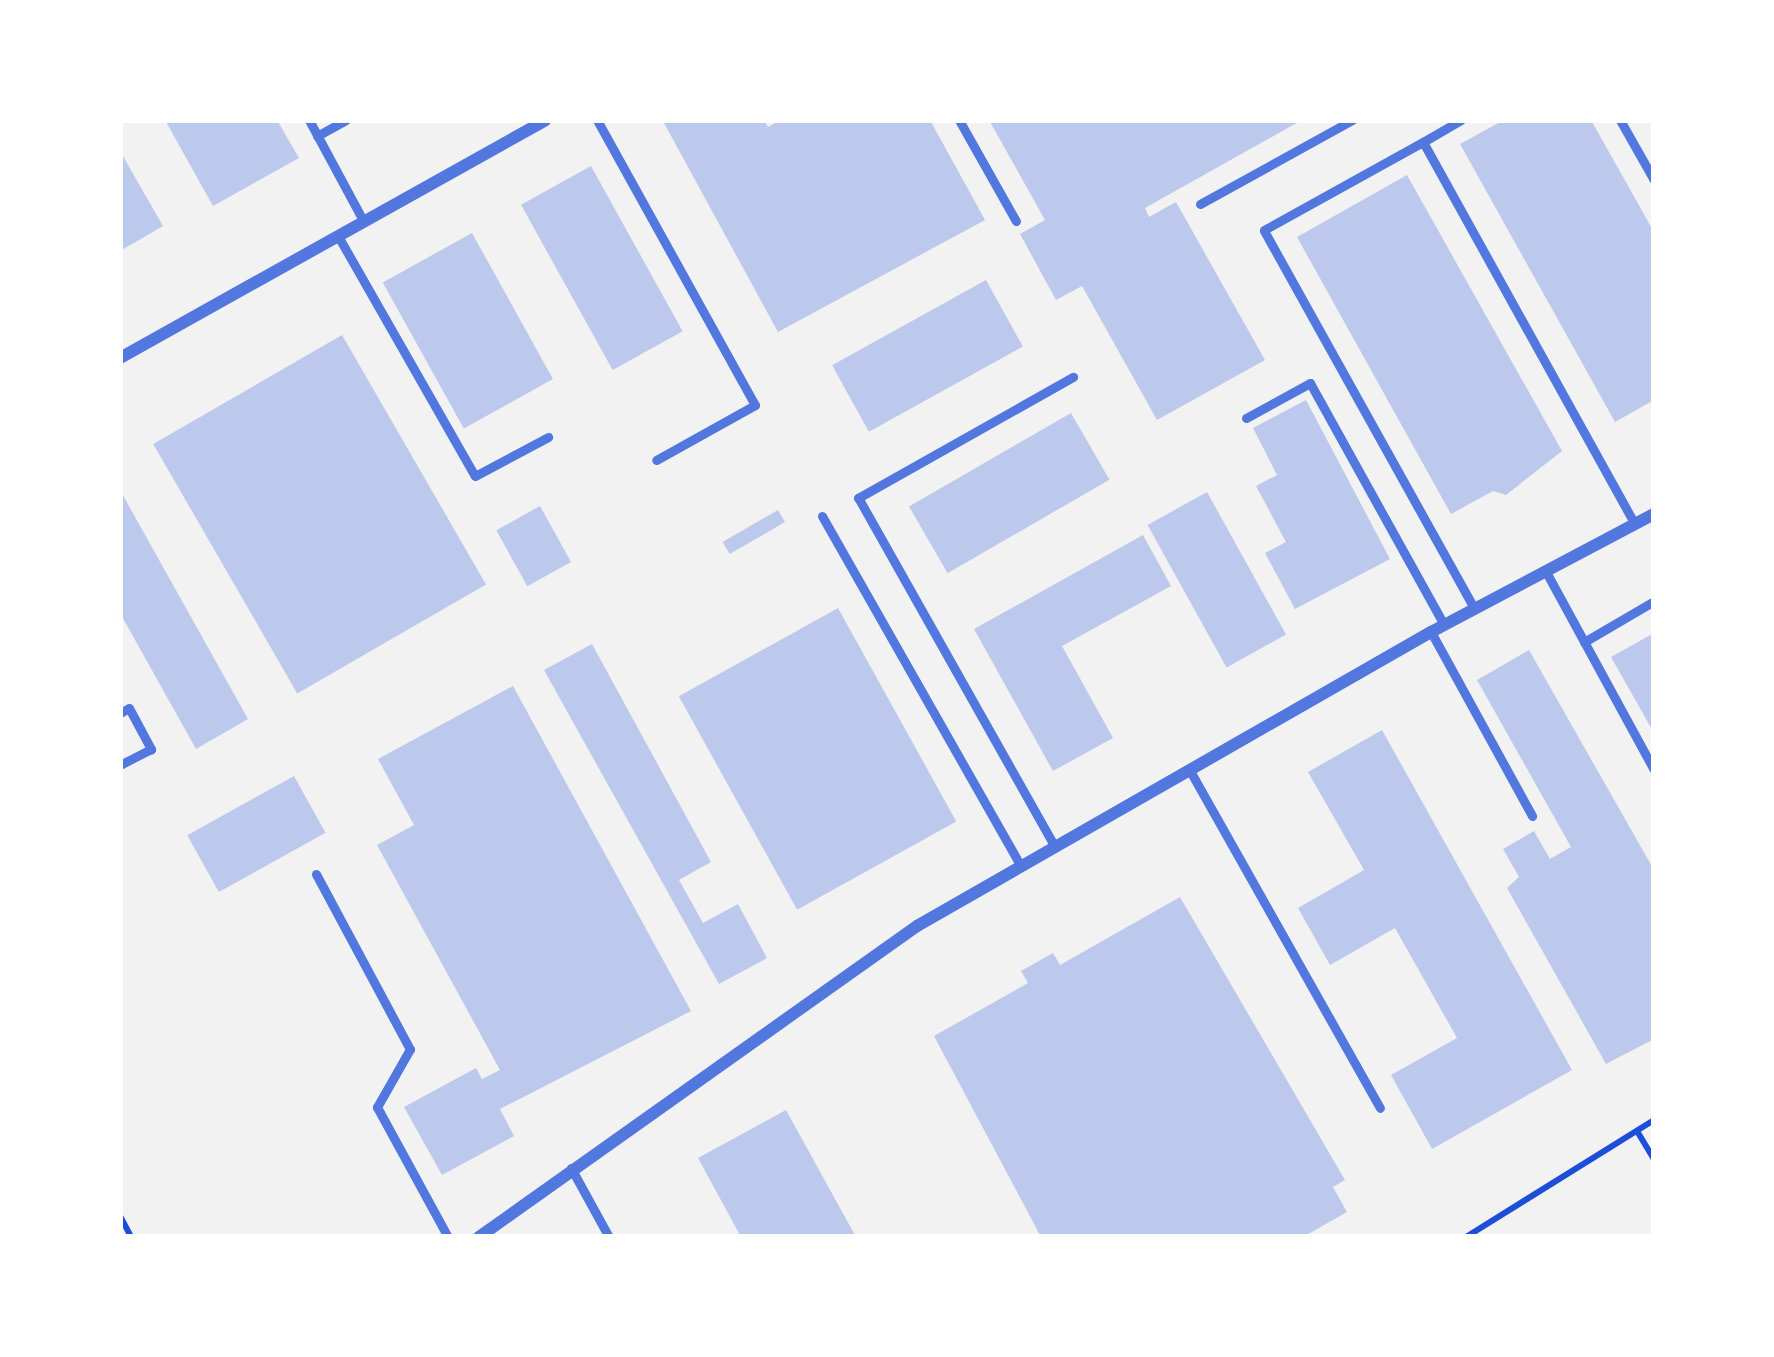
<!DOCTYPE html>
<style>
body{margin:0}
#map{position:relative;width:1774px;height:1357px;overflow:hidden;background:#f2f2f2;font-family:Manrope,sans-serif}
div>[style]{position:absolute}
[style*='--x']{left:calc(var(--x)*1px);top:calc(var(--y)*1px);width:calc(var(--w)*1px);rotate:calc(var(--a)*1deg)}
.building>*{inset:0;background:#bdc9ec;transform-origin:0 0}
.path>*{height:6px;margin:-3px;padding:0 3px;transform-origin:3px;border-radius:3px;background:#1d4ed8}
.service>*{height:9px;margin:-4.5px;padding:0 4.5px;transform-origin:4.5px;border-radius:4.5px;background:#5277de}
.minor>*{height:12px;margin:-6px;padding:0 6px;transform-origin:6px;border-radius:6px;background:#5277de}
span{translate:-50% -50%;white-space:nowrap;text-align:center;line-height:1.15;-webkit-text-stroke:9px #fff;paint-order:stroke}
.frame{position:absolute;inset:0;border:123px solid #fff;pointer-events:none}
</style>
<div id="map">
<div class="building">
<i style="clip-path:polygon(165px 120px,277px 120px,299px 158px,213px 206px)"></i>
<i style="clip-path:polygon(764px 120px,768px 127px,780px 120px,930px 120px,985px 220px,778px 332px,664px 123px)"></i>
<i style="clip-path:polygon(989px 120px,1302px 120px,1145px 208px,1149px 217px,1176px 202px,1265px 360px,1157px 420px,1082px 286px,1056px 300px,1020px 234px,1045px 220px)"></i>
<i style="clip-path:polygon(1504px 120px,1591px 120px,1654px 232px,1654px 400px,1615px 422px,1460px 144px)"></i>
<i style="clip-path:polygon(120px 151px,163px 226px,120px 251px)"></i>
<i style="left:591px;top:166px;width:189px;height:80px;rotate:61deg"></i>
<i style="clip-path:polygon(1407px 175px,1562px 451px,1506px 495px,1493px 491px,1451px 514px,1297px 237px)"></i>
<i style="left:472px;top:233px;width:167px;height:102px;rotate:61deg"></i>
<i style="left:986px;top:280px;width:76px;height:176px;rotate:61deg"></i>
<i style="left:342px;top:335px;width:288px;height:218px;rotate:60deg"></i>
<i style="clip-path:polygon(1306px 400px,1390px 559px,1295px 609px,1265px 553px,1286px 542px,1256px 486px,1277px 475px,1253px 428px)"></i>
<i style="left:1071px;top:413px;width:77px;height:187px;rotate:60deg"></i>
<i style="clip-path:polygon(120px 490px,248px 719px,196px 749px,120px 613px)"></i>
<i style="left:1207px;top:492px;width:163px;height:68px;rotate:61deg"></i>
<i style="left:540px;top:506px;width:64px;height:50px;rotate:61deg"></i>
<i style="left:778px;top:510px;width:14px;height:64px;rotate:60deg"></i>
<i style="clip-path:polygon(1143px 535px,1171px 586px,1062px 646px,1113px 738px,1053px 771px,974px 629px)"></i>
<i style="left:838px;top:608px;width:244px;height:182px;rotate:61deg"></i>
<i style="clip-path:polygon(1654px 633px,1654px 733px,1611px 657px)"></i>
<i style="clip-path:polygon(592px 644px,711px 862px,679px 880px,703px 923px,738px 904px,767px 958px,719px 984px,544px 670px)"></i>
<i style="clip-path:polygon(1529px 650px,1654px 870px,1654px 1039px,1606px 1064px,1507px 888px,1519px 877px,1503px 849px,1534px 831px,1550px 859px,1571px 847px,1477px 680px)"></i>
<i style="clip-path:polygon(513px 686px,691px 1011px,500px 1109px,514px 1136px,442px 1175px,404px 1107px,476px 1068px,482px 1079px,500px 1070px,377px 845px,414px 825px,378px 759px)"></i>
<i style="clip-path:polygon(1382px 730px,1572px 1070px,1432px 1149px,1391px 1075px,1457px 1038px,1395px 928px,1330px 965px,1298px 908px,1364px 870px,1308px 772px)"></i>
<i style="left:294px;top:776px;width:65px;height:122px;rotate:61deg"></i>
<i style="clip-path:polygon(1180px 897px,1345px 1180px,1333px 1187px,1347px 1212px,1303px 1237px,1041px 1237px,934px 1036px,1028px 983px,1021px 971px,1053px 953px,1060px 965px)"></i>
<i style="clip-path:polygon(786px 1110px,856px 1237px,741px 1237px,698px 1158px)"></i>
</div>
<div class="path">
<i style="--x:1637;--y:1131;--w:33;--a:59"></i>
<i style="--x:120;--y:1216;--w:24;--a:62"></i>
<i style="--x:1466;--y:1237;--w:221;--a:-31.9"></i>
</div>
<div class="service">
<i style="--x:309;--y:120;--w:116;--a:61.7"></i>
<i style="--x:597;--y:120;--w:326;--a:61"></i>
<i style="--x:755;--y:405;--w:113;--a:150.9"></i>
<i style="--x:959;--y:120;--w:116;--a:60.6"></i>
<i style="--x:1620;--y:120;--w:69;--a:60.5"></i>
<i style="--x:317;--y:136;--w:33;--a:-29"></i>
<i style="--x:1423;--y:142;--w:44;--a:-30.1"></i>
<i style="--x:1200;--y:204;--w:174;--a:-28.9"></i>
<i style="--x:338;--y:236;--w:276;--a:60.3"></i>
<i style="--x:475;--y:476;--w:83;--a:-28.1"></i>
<i style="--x:1246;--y:418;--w:73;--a:-28.7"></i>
<i style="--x:1310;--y:383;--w:277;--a:61"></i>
<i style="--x:822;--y:516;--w:403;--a:60.4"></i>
<i style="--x:1545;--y:570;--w:228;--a:61.4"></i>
<i style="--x:1474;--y:608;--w:432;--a:-119.1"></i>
<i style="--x:1264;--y:230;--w:182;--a:-29"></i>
<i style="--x:1423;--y:142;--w:437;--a:61"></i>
<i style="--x:1431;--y:632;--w:210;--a:61.2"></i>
<i style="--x:1584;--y:642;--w:81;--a:-30.4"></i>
<i style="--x:120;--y:713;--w:10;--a:-29"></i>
<i style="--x:129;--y:708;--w:47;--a:61.8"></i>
<i style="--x:151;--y:749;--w:35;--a:153"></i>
<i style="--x:1189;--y:769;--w:389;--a:60.6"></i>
<i style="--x:1055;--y:847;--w:401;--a:-119.4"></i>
<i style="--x:858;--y:498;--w:247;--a:-29.4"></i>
<i style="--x:316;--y:874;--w:199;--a:61.8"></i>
<i style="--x:410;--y:1049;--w:67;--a:119.6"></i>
<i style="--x:377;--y:1107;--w:148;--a:61.4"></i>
<i style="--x:571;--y:1168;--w:79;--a:61.2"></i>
</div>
<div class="minor">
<i style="--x:120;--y:358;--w:487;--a:-29.2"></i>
<i style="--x:479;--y:1237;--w:537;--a:-35.38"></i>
<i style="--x:917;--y:926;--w:592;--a:-29.77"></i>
<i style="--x:1431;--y:632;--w:252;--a:-27.9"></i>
</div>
<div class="frame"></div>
</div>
